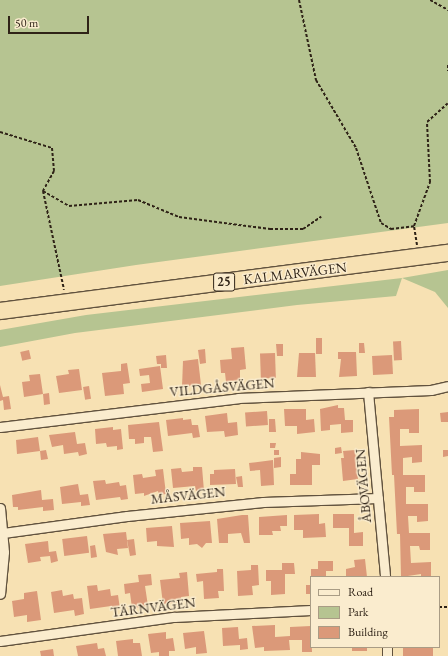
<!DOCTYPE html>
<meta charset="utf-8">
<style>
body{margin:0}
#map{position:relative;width:448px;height:656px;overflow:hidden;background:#f7e1b3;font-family:"EB Garamond",serif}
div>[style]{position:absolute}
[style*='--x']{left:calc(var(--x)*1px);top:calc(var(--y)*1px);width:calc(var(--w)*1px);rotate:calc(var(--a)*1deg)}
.green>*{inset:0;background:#b6c491}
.building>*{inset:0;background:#db9979;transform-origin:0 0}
.path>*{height:2px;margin-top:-1px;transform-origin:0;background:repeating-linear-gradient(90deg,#2f2317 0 3px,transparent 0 5px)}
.roads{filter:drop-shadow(1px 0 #61523e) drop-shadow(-1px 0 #61523e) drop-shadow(0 1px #61523e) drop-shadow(0 -1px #61523e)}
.minor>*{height:9px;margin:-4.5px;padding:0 4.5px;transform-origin:4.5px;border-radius:4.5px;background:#faecce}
.trunk>*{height:16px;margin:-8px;padding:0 8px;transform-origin:8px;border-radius:8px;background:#f7e1b3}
span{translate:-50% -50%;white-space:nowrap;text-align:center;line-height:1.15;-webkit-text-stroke:3px #faecce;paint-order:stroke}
.shield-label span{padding:1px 3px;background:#faecce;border:1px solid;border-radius:3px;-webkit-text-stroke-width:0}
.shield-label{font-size:13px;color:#2f2317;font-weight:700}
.street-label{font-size:14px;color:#2f2317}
.legend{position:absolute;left:310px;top:576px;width:130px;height:72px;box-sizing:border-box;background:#faecce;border:1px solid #a99c85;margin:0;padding:5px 7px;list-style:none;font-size:12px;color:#2f2317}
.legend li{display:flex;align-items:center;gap:8px;height:20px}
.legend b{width:20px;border:1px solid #a99c85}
.scale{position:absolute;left:8px;top:16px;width:81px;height:18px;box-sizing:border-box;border:2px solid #2f2317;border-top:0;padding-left:5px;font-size:12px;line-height:14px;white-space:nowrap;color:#2f2317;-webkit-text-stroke:3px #faecce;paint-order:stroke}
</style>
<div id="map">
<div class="green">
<i style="clip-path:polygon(0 0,448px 0,448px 223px,136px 265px,0 286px)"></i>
<i style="clip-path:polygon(448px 270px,448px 308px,435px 292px,402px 278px,396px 296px,297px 305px,75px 333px,0 347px,0 330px,86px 315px,402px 278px)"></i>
</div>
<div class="building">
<i style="left:316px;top:338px;width:6px;height:16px"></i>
<i style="left:401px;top:341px;width:19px;height:8px;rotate:87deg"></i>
<i style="clip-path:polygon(359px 343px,364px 343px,365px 353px,359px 353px)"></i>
<i style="clip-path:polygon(276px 344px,283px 344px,283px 356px,277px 356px)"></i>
<i style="clip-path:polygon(244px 347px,246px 369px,240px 370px,240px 381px,226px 382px,225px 373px,221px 373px,220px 360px,232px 359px,231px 348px)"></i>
<i style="clip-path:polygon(205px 349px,206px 363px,200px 364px,198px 350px)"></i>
<i style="left:29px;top:350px;width:9px;height:9px;rotate:77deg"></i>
<i style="clip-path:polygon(338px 352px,356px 352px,357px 376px,339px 377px,341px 359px,338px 359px)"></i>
<i style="left:275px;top:353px;width:25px;height:15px;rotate:88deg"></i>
<i style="clip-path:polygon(299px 353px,315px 353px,316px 377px,297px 377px)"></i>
<i style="clip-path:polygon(166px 355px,167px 368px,161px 368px,161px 364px,157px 364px,156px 356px)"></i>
<i style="left:392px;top:355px;width:19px;height:20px;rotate:87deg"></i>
<i style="clip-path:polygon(198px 359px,201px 385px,182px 387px,183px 361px)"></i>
<i style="clip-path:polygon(127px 363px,130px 383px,123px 384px,124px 394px,105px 396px,102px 373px,121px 371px,121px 364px)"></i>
<i style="clip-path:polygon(160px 366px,163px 389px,142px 392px,141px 384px,150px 383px,149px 375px,140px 376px,139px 369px)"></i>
<i style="clip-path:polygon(79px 369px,82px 390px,59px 393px,56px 376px,69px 374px,68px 370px)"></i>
<i style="clip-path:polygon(40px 374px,43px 394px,49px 393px,50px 404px,44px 405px,43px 394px,24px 397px,22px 382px,30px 381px,29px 375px)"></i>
<i style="clip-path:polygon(0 385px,3px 397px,9px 396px,11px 409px,4px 410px,3px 400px,0 401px)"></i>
<i style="left:89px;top:386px;width:13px;height:6px;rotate:81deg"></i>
<i style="clip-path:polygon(338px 405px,338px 408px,344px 408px,345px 420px,353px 420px,353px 432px,341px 433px,341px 424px,330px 425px,330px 430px,321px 431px,320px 409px)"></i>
<i style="clip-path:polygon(284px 409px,306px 409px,306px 420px,314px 419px,315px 432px,297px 434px,297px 426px,285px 426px)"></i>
<i style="clip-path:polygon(419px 409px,419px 433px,409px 433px,409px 429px,400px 429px,400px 446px,422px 445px,422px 462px,412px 463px,412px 457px,403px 458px,403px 475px,425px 475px,425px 492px,414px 492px,414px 487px,406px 487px,406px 504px,428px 504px,428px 521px,417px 522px,417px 516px,408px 516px,409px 533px,430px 533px,430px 550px,420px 550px,419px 546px,410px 546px,411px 563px,431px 562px,431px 577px,421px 577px,421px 574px,401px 577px,400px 534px,397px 534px,394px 475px,392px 475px,389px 417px,394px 417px,394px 410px)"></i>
<i style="left:267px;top:411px;width:14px;height:22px;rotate:86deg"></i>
<i style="clip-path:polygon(448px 412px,448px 422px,441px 422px,440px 413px)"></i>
<i style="clip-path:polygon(227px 413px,228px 423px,237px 422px,238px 435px,225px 437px,224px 431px,207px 432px,205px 416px)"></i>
<i style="clip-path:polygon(183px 418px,183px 420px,191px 419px,192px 425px,198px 425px,200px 437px,193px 438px,192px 433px,168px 436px,166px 420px)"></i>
<i style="clip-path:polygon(269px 419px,275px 419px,276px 432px,269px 432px)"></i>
<i style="clip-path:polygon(159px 422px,163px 451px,153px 452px,151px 437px,144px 437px,144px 443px,135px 444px,135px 439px,129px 439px,128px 425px)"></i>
<i style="clip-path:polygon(113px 427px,113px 430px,121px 429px,123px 449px,117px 450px,117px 446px,107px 447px,106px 443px,96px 444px,95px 429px)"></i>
<i style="clip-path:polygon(75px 432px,77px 444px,85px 443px,87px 454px,79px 456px,78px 452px,64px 454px,63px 445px,52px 447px,49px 435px)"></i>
<i style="clip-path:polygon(38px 437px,40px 451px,46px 450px,48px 459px,41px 460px,40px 451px,17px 454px,16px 440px)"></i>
<i style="clip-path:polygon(270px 443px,276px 443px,275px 448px,270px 448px)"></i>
<i style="clip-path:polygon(341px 447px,342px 453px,335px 454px,335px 448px)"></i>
<i style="left:274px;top:450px;width:5px;height:5px"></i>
<i style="clip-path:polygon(355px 450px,358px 479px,343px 481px,341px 458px,344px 458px,343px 451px)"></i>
<i style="clip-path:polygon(443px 450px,448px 450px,448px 456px,443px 457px)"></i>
<i style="clip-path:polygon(301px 452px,320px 454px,320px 465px,312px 465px,312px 485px,290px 485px,290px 474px,296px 474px,296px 459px,301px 459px)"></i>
<i style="clip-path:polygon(281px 457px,281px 467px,274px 468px,274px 458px)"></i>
<i style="clip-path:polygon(273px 460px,274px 485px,261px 486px,260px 470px,250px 471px,249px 463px)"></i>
<i style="clip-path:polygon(193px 467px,202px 467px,204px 491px,196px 491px,195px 486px,173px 488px,171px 469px,181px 468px,182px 472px,193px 471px)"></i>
<i style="clip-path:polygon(163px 469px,166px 494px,159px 495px,158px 491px,144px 496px,144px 493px,135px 494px,133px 475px,142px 474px,143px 478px,156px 476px,155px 470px)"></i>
<i style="clip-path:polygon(235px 469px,236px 484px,210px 485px,210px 474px,214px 474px,214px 470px)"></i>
<i style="clip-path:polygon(242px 476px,243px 487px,238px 487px,236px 477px)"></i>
<i style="clip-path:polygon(105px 480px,106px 484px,119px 482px,120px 486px,126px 485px,128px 499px,121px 500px,120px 497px,96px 500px,93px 481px)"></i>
<i style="clip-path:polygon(78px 484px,80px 495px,88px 494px,90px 505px,81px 506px,81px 502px,62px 504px,60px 487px)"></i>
<i style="clip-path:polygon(41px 490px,42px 500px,53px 499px,54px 510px,43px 511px,43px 507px,18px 510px,18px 507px,13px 507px,12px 495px)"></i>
<i style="clip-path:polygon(319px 514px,319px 524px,325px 523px,326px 537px,303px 538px,303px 530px,294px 530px,294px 515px)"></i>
<i style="clip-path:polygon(333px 514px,354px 514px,354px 533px,363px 532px,363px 546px,349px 546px,349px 528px,333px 528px)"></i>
<i style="clip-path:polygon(242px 515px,248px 515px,250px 543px,244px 543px,241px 533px,228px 534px,228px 543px,219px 543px,217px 519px)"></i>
<i style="clip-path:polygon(287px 515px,287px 526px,280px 526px,281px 531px,272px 531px,273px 535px,259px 535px,259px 517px)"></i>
<i style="clip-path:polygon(210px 521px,212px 543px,206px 543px,202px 548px,197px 544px,189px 545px,189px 538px,181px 539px,180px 523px)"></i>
<i style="clip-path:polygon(172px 526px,174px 547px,157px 546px,157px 541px,147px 542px,146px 528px)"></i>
<i style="clip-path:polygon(126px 532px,128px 548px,117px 549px,118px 555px,106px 552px,103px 534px)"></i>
<i style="left:87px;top:536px;width:17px;height:25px;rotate:83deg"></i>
<i style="clip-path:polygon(134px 539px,136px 555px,130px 556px,127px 540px)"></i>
<i style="clip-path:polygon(48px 541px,49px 552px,56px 551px,58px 561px,51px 563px,50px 556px,40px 557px,41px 561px,28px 563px,25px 544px)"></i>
<i style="clip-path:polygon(95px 545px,97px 557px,91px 558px,90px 546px)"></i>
<i style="clip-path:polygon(365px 559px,367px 577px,346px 577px,346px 569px,355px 567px,354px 560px)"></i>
<i style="clip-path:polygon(318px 561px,333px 561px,333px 571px,326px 571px,326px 577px,311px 577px,311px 569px,318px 569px)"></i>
<i style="clip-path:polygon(282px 563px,294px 563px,295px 574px,285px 574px,285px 594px,271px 595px,271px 581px,266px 581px,266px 570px,282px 570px)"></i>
<i style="clip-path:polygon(251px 565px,258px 565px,259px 585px,252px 586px,253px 595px,238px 596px,237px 571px,251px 570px)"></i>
<i style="clip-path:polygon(217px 569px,223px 569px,224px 591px,218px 591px,219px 598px,204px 599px,203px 581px,197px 582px,196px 574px,217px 572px)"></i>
<i style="clip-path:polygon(187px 572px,189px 596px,181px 597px,182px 602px,163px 604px,160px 580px,180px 578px,179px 573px)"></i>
<i style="clip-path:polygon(151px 574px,152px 585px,145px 586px,148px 606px,132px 608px,130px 593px,125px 594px,124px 584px,139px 582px,138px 575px)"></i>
<i style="clip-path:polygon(97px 585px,98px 591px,110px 589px,111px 596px,118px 595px,120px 609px,112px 610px,111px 606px,90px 609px,87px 586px)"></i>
<i style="left:306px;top:585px;width:5px;height:9px"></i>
<i style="clip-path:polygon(62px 590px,63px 596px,73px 594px,74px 599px,82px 598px,84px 614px,75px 616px,74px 610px,54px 613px,51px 592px)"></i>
<i style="clip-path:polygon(37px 591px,41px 620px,27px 622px,27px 615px,14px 617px,12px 601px,24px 599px,24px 593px)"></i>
<i style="clip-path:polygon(275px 625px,275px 637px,290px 636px,290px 627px,311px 626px,312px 652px,302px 652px,302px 640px,289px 640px,290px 650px,264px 651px,264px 647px,255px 648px,252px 626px)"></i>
<i style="clip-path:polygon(238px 627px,239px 639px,247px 638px,248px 649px,240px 650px,240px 645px,223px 646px,222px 628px)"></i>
<i style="clip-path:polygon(204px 631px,207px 653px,196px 654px,196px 647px,185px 649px,183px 633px)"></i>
<i style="clip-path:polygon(166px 632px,166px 639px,173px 638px,175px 651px,169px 651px,169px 656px,159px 656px,159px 652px,151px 653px,148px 634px)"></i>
<i style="clip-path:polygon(133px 639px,133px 643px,140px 643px,142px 656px,118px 656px,116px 641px)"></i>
<i style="clip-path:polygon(97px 643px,98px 649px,104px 648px,106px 656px,78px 656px,76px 646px)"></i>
<i style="left:352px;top:647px;width:15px;height:4px"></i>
<i style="left:403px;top:647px;width:30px;height:9px"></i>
<i style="clip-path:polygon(53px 649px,54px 656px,41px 656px,40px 651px)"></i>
</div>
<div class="path">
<i style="--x:299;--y:0;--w:82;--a:78"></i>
<i style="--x:316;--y:80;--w:79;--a:59.5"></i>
<i style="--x:356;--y:148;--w:79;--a:71.6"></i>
<i style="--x:381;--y:223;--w:12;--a:31"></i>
<i style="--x:391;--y:229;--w:23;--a:-7"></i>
<i style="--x:430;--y:0;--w:21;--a:29"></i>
<i style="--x:448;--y:65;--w:6;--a:90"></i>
<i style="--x:0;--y:132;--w:54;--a:17.1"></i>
<i style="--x:52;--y:148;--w:23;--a:85"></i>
<i style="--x:54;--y:171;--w:23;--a:119"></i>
<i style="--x:43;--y:191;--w:30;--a:30"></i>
<i style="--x:69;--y:206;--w:69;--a:-5"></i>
<i style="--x:138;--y:200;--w:44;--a:22.5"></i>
<i style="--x:179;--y:217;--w:92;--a:7.5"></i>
<i style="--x:270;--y:229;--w:33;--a:0"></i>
<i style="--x:303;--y:229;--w:22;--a:-34"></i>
<i style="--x:43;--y:191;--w:101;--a:78"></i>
<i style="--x:417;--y:245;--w:19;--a:-99"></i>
<i style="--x:414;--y:226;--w:47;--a:-70"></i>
<i style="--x:430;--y:182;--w:60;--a:-92.9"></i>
<i style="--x:427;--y:122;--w:28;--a:-42"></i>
<i style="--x:439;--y:607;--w:9;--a:0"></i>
</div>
<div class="roads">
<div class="minor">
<i style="--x:368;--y:392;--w:186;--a:84.7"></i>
<i style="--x:0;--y:427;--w:240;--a:-6.9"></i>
<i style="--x:238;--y:398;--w:193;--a:-2.4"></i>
<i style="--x:431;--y:390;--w:17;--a:-13"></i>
<i style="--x:0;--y:508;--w:44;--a:84.8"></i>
<i style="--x:4;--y:552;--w:42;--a:95.4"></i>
<i style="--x:3;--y:533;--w:125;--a:-7.8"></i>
<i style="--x:127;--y:516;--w:137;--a:-5.9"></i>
<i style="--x:263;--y:502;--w:115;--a:-2"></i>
<i style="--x:0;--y:641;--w:176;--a:-7.9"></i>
<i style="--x:174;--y:617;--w:137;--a:-2.9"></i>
<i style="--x:387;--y:656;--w:9;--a:-90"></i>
</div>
<div class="trunk">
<i style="--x:0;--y:311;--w:452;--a:-7.4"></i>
</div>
</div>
<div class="shield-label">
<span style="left:224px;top:282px">25</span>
</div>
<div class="street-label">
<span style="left:295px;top:273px;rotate:-7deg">KALMARVÄGEN</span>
<span style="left:222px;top:387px;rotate:-5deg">VILDGÅSVÄGEN</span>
<span style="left:363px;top:486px;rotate:-95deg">ÅBOVÄGEN</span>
<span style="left:188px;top:495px;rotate:-6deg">MÅSVÄGEN</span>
<span style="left:153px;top:607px;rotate:-7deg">TÄRNVÄGEN</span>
</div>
<ul class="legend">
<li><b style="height:5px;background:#faecce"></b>Road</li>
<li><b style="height:11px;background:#b6c491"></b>Park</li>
<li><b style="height:11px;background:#db9979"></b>Building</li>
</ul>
<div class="scale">50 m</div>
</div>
